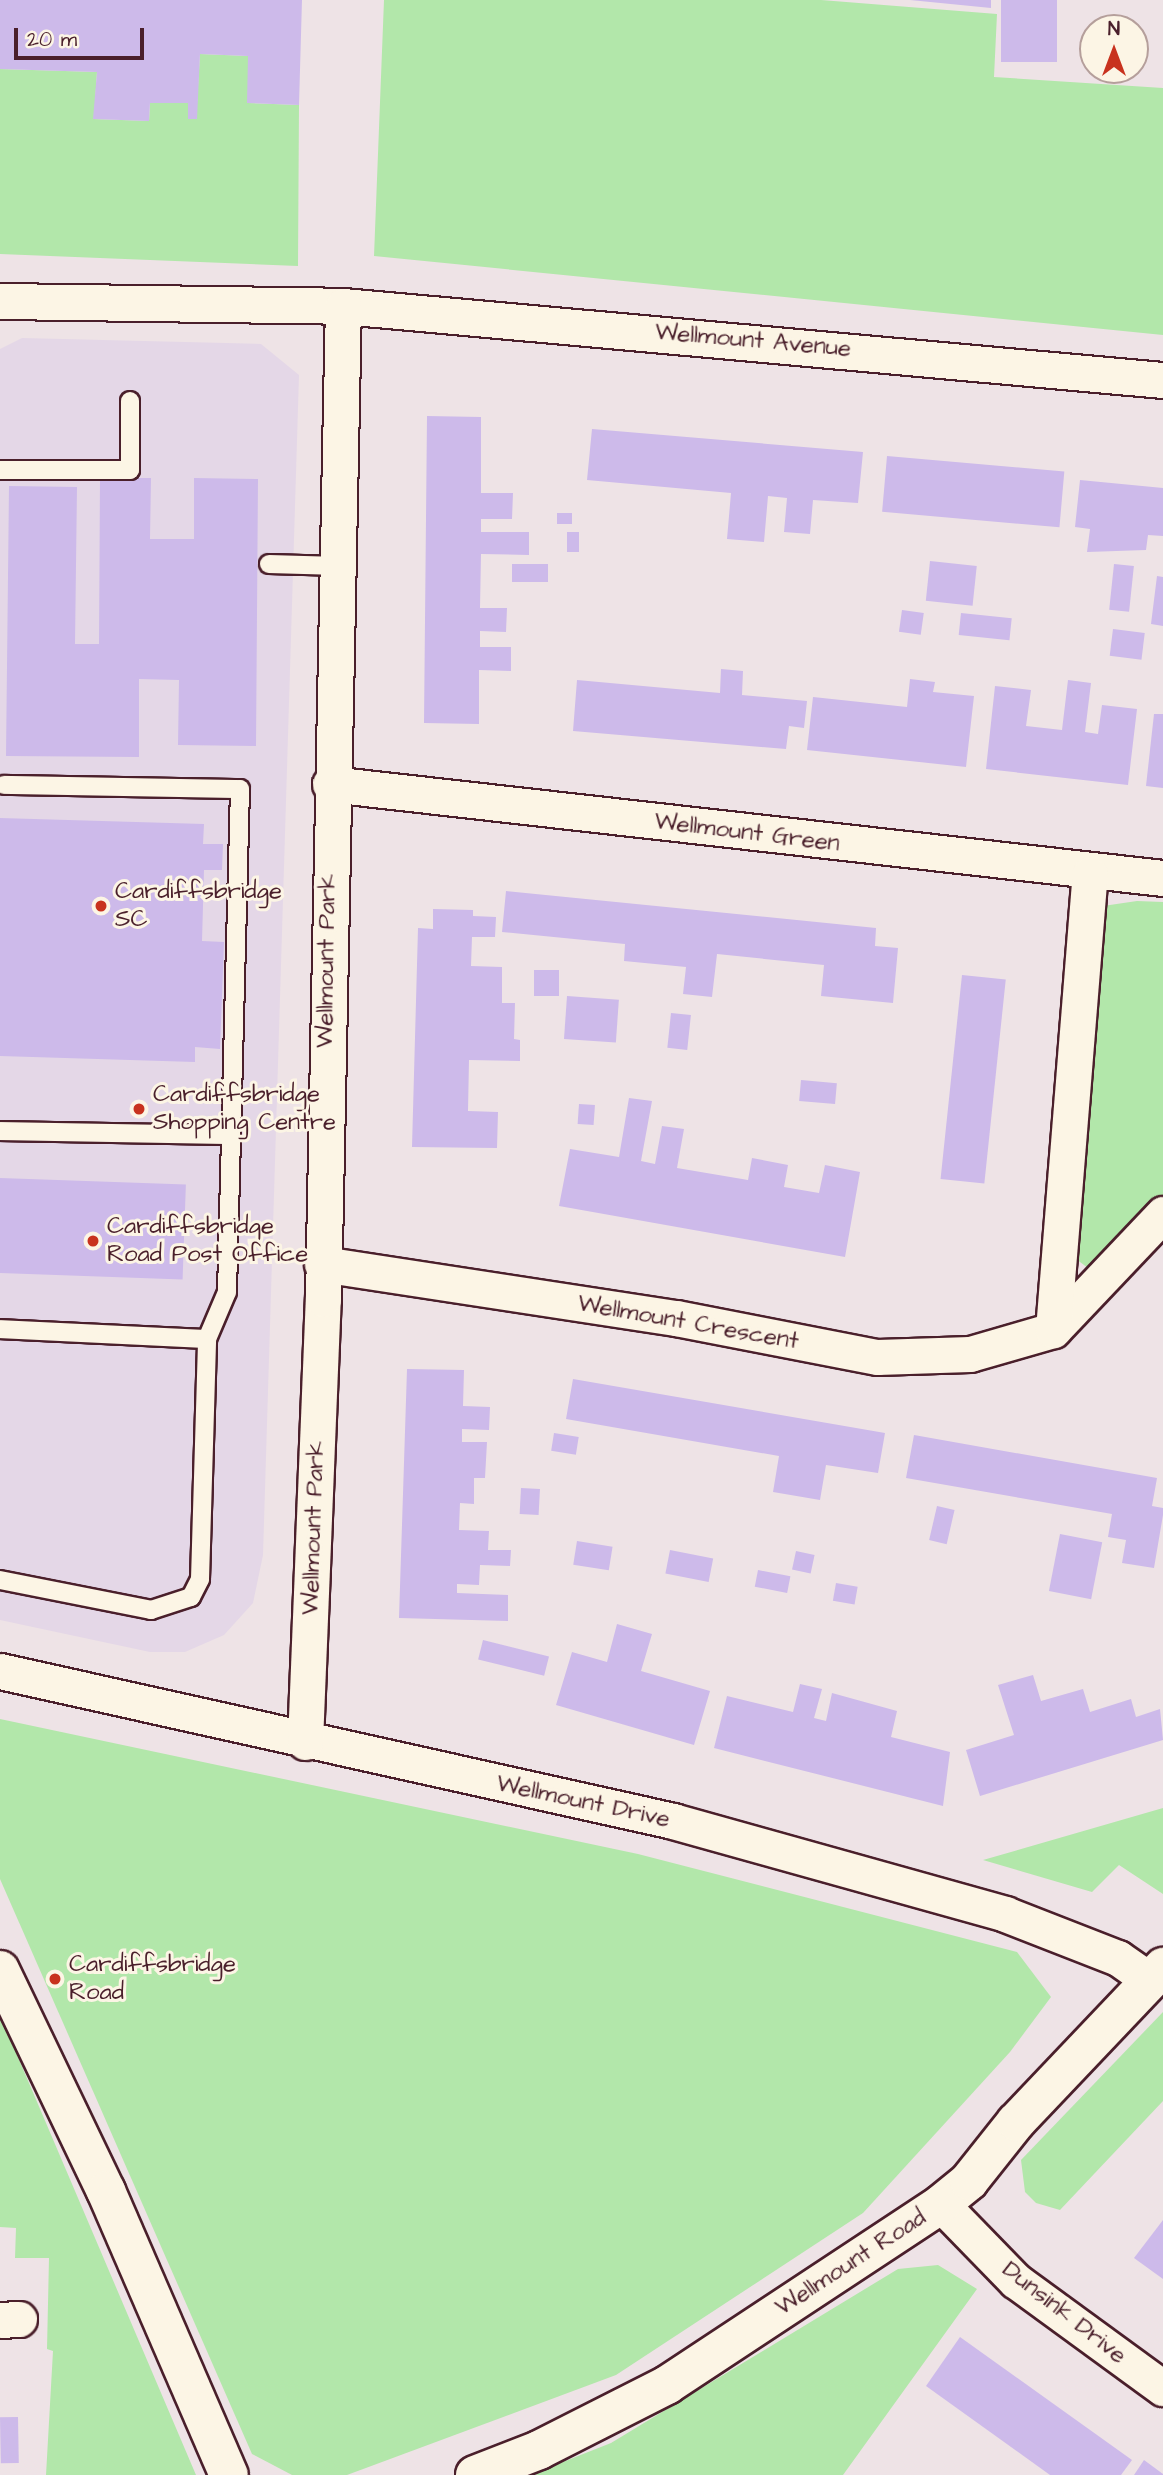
<!DOCTYPE html>
<style>
body{margin:0}
#map{position:relative;width:1163px;height:2475px;overflow:hidden;background:#eee3e6;font-family:"Architects Daughter",sans-serif}
div>[style]{position:absolute}
[style*='--x']{left:calc(var(--x)*1px);top:calc(var(--y)*1px);width:calc(var(--w)*1px);rotate:calc(var(--a)*1deg)}
.built>*{inset:0;background:#e4d7e7}
.green>*{inset:0;background:#b2e7aa}
.building>*{inset:0;background:#cdbaea;transform-origin:0 0}
.roads{filter:drop-shadow(2px 0 #4a1f2b) drop-shadow(-2px 0 #4a1f2b) drop-shadow(0 2px #4a1f2b) drop-shadow(0 -2px #4a1f2b)}
.lane>*{height:18px;margin:-9px;padding:0 9px;transform-origin:9px;border-radius:9px;background:#fcf5e5}
.street>*{height:35px;margin:-17.5px;padding:0 17.5px;transform-origin:17.5px;border-radius:17.5px;background:#fcf5e5}
.secondary>*{height:38px;margin:-19px;padding:0 19px;transform-origin:19px;border-radius:19px;background:#fcf5e5}
.dots>*{width:19px;height:19px;translate:-50% -50%;box-sizing:border-box;border:4px solid #fcf5e5;border-radius:50%}
span{translate:-50% -50%;white-space:nowrap;text-align:center;line-height:1.15;-webkit-text-stroke:6px #fcf5e5;paint-order:stroke}
.street-label{font-size:24px;color:#4a1f2b}
.poi-label{font-size:24px;color:#4a1f2b}
.left{translate:0 -50%;text-align:left}
.north{position:absolute;left:1079px;top:14px;width:70px;height:70px;box-sizing:border-box;background:#fcf5e5;border:2px solid #b59f9b;border-radius:50%;rotate:0deg;font-size:19px;font-weight:700;line-height:28px;text-align:center;color:#4a1f2b}
.north::after{content:'';display:block;margin:auto;width:24px;height:32px;background:#c8321e;clip-path:polygon(50% 0,100% 100%,50% 72%,0 100%)}
.scale{position:absolute;left:14px;top:28px;width:130px;height:32px;box-sizing:border-box;border:4px solid #4a1f2b;border-top:0;padding-left:9px;font-size:21px;line-height:24px;white-space:nowrap;color:#4a1f2b;-webkit-text-stroke:5px #fcf5e5;paint-order:stroke}
</style>
<div id="map">
<div class="built">
<i style="clip-path:polygon(22px 338px,261px 344px,299px 375px,263px 1555px,253px 1603px,224px 1635px,185px 1652px,150px 1652px,0 1620px,0 349px)"></i>
</div>
<div class="green">
<i style="clip-path:polygon(384px 0,821px 0,997px 14px,994px 77px,1163px 88px,1163px 335px,374px 256px)"></i>
<i style="clip-path:polygon(200px 54px,248px 56px,248px 103px,299px 105px,298px 266px,0 254px,0 69px,97px 72px,94px 119px,149px 121px,150px 103px,188px 103px,188px 119px,196px 119px)"></i>
<i style="clip-path:polygon(1137px 901px,1163px 902px,1163px 1197px,1092px 1271px,1072px 1256px,1103px 906px)"></i>
<i style="clip-path:polygon(0 1719px,638px 1854px,1017px 1952px,1051px 1997px,1010px 2052px,863px 2213px,616px 2375px,347px 2475px,292px 2475px,252px 2454px,0 1879px)"></i>
<i style="clip-path:polygon(1163px 1808px,1163px 1894px,1119px 1865px,1092px 1892px,983px 1860px)"></i>
<i style="clip-path:polygon(1163px 2012px,1163px 2101px,1060px 2210px,1036px 2203px,1025px 2192px,1021px 2160px)"></i>
<i style="clip-path:polygon(0 2015px,196px 2475px,46px 2475px,53px 2351px,47px 2349px,49px 2258px,15px 2258px,16px 2228px,0 2227px)"></i>
<i style="clip-path:polygon(938px 2265px,977px 2289px,843px 2475px,530px 2475px,611px 2443px,898px 2269px)"></i>
</div>
<div class="building">
<i style="clip-path:polygon(0 0,302px 0,299px 105px,247px 103px,248px 56px,200px 54px,197px 119px,188px 119px,188px 103px,150px 103px,149px 121px,93px 119px,97px 72px,0 69px)"></i>
<i style="clip-path:polygon(910px 0,991px 0,991px 8px)"></i>
<i style="left:1001px;top:0;width:56px;height:62px"></i>
<i style="clip-path:polygon(427px 416px,481px 417px,481px 493px,513px 493px,512px 519px,481px 519px,481px 532px,529px 532px,529px 555px,481px 554px,480px 608px,507px 608px,506px 632px,480px 631px,480px 647px,511px 647px,511px 671px,479px 670px,479px 724px,424px 723px)"></i>
<i style="clip-path:polygon(592px 429px,863px 452px,858px 503px,813px 500px,810px 534px,784px 532px,787px 498px,768px 496px,764px 542px,727px 539px,731px 493px,587px 480px)"></i>
<i style="left:887px;top:456px;width:178px;height:56px;rotate:5deg"></i>
<i style="clip-path:polygon(100px 478px,151px 478px,150px 539px,194px 539px,194px 478px,258px 479px,256px 746px,178px 745px,179px 680px,139px 679px,139px 757px,6px 756px,9px 486px,77px 487px,75px 644px,99px 644px)"></i>
<i style="clip-path:polygon(1080px 480px,1163px 488px,1163px 536px,1148px 535px,1146px 550px,1087px 552px,1090px 529px,1075px 527px)"></i>
<i style="left:557px;top:513px;width:15px;height:11px"></i>
<i style="left:567px;top:532px;width:12px;height:20px"></i>
<i style="left:930px;top:561px;width:47px;height:40px;rotate:6deg"></i>
<i style="left:512px;top:564px;width:36px;height:18px"></i>
<i style="left:1114px;top:564px;width:20px;height:46px;rotate:6deg"></i>
<i style="clip-path:polygon(1157px 576px,1163px 577px,1163px 626px,1151px 624px)"></i>
<i style="left:902px;top:610px;width:22px;height:22px;rotate:8deg"></i>
<i style="left:961px;top:613px;width:51px;height:22px;rotate:6deg"></i>
<i style="left:1113px;top:629px;width:32px;height:27px;rotate:7deg"></i>
<i style="clip-path:polygon(721px 669px,743px 671px,742px 695px,807px 701px,804px 728px,789px 726px,786px 749px,573px 731px,577px 680px,720px 693px)"></i>
<i style="clip-path:polygon(910px 679px,935px 682px,933px 692px,974px 696px,966px 767px,807px 750px,813px 697px,907px 707px)"></i>
<i style="clip-path:polygon(1068px 680px,1091px 683px,1085px 732px,1098px 734px,1102px 705px,1137px 709px,1128px 785px,986px 769px,995px 686px,1031px 690px,1026px 726px,1062px 730px)"></i>
<i style="clip-path:polygon(1154px 714px,1163px 714px,1163px 788px,1146px 786px)"></i>
<i style="clip-path:polygon(0 818px,204px 824px,203px 844px,223px 844px,222px 870px,204px 870px,202px 941px,224px 942px,220px 1049px,195px 1047px,195px 1062px,0 1056px)"></i>
<i style="clip-path:polygon(506px 891px,876px 928px,875px 946px,898px 948px,893px 1003px,821px 996px,824px 965px,717px 954px,712px 997px,683px 994px,686px 967px,624px 961px,625px 944px,502px 932px)"></i>
<i style="clip-path:polygon(433px 909px,473px 910px,473px 916px,496px 917px,495px 937px,472px 937px,471px 966px,502px 967px,502px 1003px,515px 1003px,514px 1039px,520px 1040px,520px 1061px,469px 1060px,468px 1111px,498px 1112px,497px 1148px,412px 1147px,418px 928px,433px 929px)"></i>
<i style="left:534px;top:970px;width:25px;height:26px"></i>
<i style="left:962px;top:975px;width:44px;height:205px;rotate:6deg"></i>
<i style="left:567px;top:996px;width:52px;height:43px;rotate:4deg"></i>
<i style="left:671px;top:1013px;width:20px;height:35px;rotate:6deg"></i>
<i style="left:801px;top:1080px;width:36px;height:21px;rotate:5deg"></i>
<i style="clip-path:polygon(629px 1098px,652px 1101px,641px 1161px,655px 1164px,662px 1126px,684px 1129px,677px 1168px,748px 1180px,752px 1158px,788px 1165px,784px 1187px,819px 1193px,825px 1165px,860px 1172px,845px 1257px,559px 1206px,570px 1149px,619px 1157px)"></i>
<i style="left:579px;top:1104px;width:16px;height:20px;rotate:4deg"></i>
<i style="left:0;top:1178px;width:186px;height:95px;rotate:2deg"></i>
<i style="clip-path:polygon(407px 1369px,464px 1370px,463px 1406px,490px 1407px,489px 1430px,462px 1429px,462px 1442px,487px 1442px,485px 1478px,474px 1478px,474px 1504px,460px 1503px,459px 1530px,489px 1531px,488px 1550px,511px 1550px,510px 1566px,480px 1565px,479px 1585px,457px 1584px,457px 1593px,508px 1595px,508px 1621px,399px 1618px)"></i>
<i style="clip-path:polygon(573px 1379px,885px 1433px,878px 1473px,826px 1465px,820px 1500px,773px 1492px,779px 1456px,566px 1419px)"></i>
<i style="left:554px;top:1433px;width:25px;height:18px;rotate:9deg"></i>
<i style="clip-path:polygon(914px 1435px,1157px 1478px,1152px 1506px,1163px 1508px,1163px 1515px,1154px 1568px,1122px 1563px,1126px 1540px,1108px 1537px,1112px 1514px,906px 1478px)"></i>
<i style="left:521px;top:1488px;width:19px;height:26px;rotate:3deg"></i>
<i style="left:937px;top:1506px;width:18px;height:35px;rotate:13deg"></i>
<i style="left:1060px;top:1534px;width:43px;height:58px;rotate:11deg"></i>
<i style="left:577px;top:1541px;width:36px;height:24px;rotate:9deg"></i>
<i style="left:670px;top:1550px;width:44px;height:24px;rotate:11deg"></i>
<i style="left:796px;top:1551px;width:19px;height:19px;rotate:12deg"></i>
<i style="left:758px;top:1570px;width:33px;height:17px;rotate:11deg"></i>
<i style="left:836px;top:1583px;width:22px;height:18px;rotate:10deg"></i>
<i style="clip-path:polygon(617px 1624px,652px 1634px,641px 1671px,710px 1691px,694px 1745px,556px 1705px,572px 1652px,607px 1662px)"></i>
<i style="left:483px;top:1640px;width:68px;height:20px;rotate:14deg"></i>
<i style="clip-path:polygon(1033px 1675px,1041px 1701px,1083px 1689px,1090px 1712px,1131px 1699px,1136px 1717px,1160px 1709px,1163px 1740px,980px 1796px,966px 1750px,1014px 1735px,998px 1685px)"></i>
<i style="clip-path:polygon(800px 1684px,822px 1689px,814px 1718px,826px 1721px,832px 1693px,897px 1711px,891px 1737px,950px 1752px,943px 1806px,714px 1748px,727px 1696px,793px 1712px)"></i>
<i style="clip-path:polygon(1163px 2220px,1163px 2279px,1134px 2258px)"></i>
<i style="clip-path:polygon(960px 2337px,1132px 2460px,1121px 2475px,1050px 2475px,926px 2386px)"></i>
<i style="left:18px;top:2417px;width:46px;height:18px;rotate:89deg"></i>
<i style="clip-path:polygon(1144px 2460px,1163px 2474px,1163px 2475px,1134px 2475px)"></i>
</div>
<div class="roads">
<div class="lane">
<i style="--x:0;--y:470;--w:130;--a:0"></i>
<i style="--x:130;--y:470;--w:69;--a:-90"></i>
<i style="--x:269;--y:564;--w:70;--a:1.6"></i>
<i style="--x:0;--y:1131;--w:231;--a:1"></i>
<i style="--x:0;--y:1329;--w:207;--a:2.8"></i>
<i style="--x:0;--y:1580;--w:154;--a:11.2"></i>
<i style="--x:151;--y:1610;--w:42;--a:-18"></i>
<i style="--x:191;--y:1597;--w:20;--a:-63"></i>
<i style="--x:200;--y:1579;--w:240;--a:-88.3"></i>
<i style="--x:207;--y:1339;--w:51;--a:-66.9"></i>
<i style="--x:227;--y:1292;--w:503;--a:-88.52"></i>
<i style="--x:240;--y:789;--w:236;--a:-179"></i>
</div>
<div class="street">
<i style="--x:0;--y:301;--w:343;--a:0.8"></i>
<i style="--x:343;--y:306;--w:823;--a:5.16"></i>
<i style="--x:330;--y:784;--w:838;--a:6.44"></i>
<i style="--x:322;--y:1264;--w:358;--a:8.7"></i>
<i style="--x:676;--y:1318;--w:205;--a:11"></i>
<i style="--x:877;--y:1357;--w:93;--a:-1.8"></i>
<i style="--x:970;--y:1354;--w:86;--a:-16.1"></i>
<i style="--x:1053;--y:1330;--w:160;--a:-46.5"></i>
<i style="--x:1053;--y:1330;--w:457;--a:-85.4"></i>
<i style="--x:0;--y:1671;--w:690;--a:12.56"></i>
<i style="--x:673;--y:1821;--w:345;--a:15.6"></i>
<i style="--x:1005;--y:1914;--w:121;--a:21.3"></i>
<i style="--x:1118;--y:1958;--w:39;--a:35"></i>
<i style="--x:305;--y:1742;--w:443;--a:-87.7"></i>
<i style="--x:323;--y:1299;--w:993;--a:-88.85"></i>
<i style="--x:941;--y:2204;--w:107;--a:45.8"></i>
<i style="--x:1016;--y:2281;--w:182;--a:36.1"></i>
<i style="--x:0;--y:2320;--w:19;--a:-3"></i>
</div>
<div class="secondary">
<i style="--x:0;--y:1970;--w:245;--a:64.4"></i>
<i style="--x:106;--y:2191;--w:309;--a:66.6"></i>
<i style="--x:475;--y:2475;--w:69;--a:-21.3"></i>
<i style="--x:539;--y:2450;--w:144;--a:-26.9"></i>
<i style="--x:667;--y:2385;--w:328;--a:-33.4"></i>
<i style="--x:941;--y:2204;--w:36;--a:-39"></i>
<i style="--x:969;--y:2181;--w:75;--a:-51.5"></i>
<i style="--x:1016;--y:2122;--w:214;--a:-46.5"></i>
</div>
</div>
<div class="dots">
<i style="left:101px;top:906px;background:#c8321e"></i>
<i style="left:139px;top:1109px;background:#c8321e"></i>
<i style="left:93px;top:1241px;background:#c8321e"></i>
<i style="left:55px;top:1979px;background:#c8321e"></i>
</div>
<div class="street-label">
<span style="left:753px;top:341px;rotate:5deg">Wellmount Avenue</span>
<span style="left:747px;top:833px;rotate:7deg">Wellmount Green</span>
<span style="left:327px;top:961px;rotate:-89deg">Wellmount Park</span>
<span style="left:688px;top:1323px;rotate:10deg">Wellmount Crescent</span>
<span style="left:314px;top:1528px;rotate:-88deg">Wellmount Park</span>
<span style="left:583px;top:1802px;rotate:12deg">Wellmount Drive</span>
<span style="left:851px;top:2263px;rotate:-33deg">Wellmount Road</span>
<span style="left:1064px;top:2313px;rotate:38deg">Dunsink Drive</span>
</div>
<div class="poi-label">
<span class="left" style="left:115px;top:906px">Cardiffsbridge<br>SC</span>
<span class="left" style="left:153px;top:1109px">Cardiffsbridge<br>Shopping Centre</span>
<span class="left" style="left:107px;top:1241px">Cardiffsbridge<br>Road Post Office</span>
<span class="left" style="left:69px;top:1979px">Cardiffsbridge<br>Road</span>
</div>
<div class="north">N</div>
<div class="scale">20 m</div>
</div>
